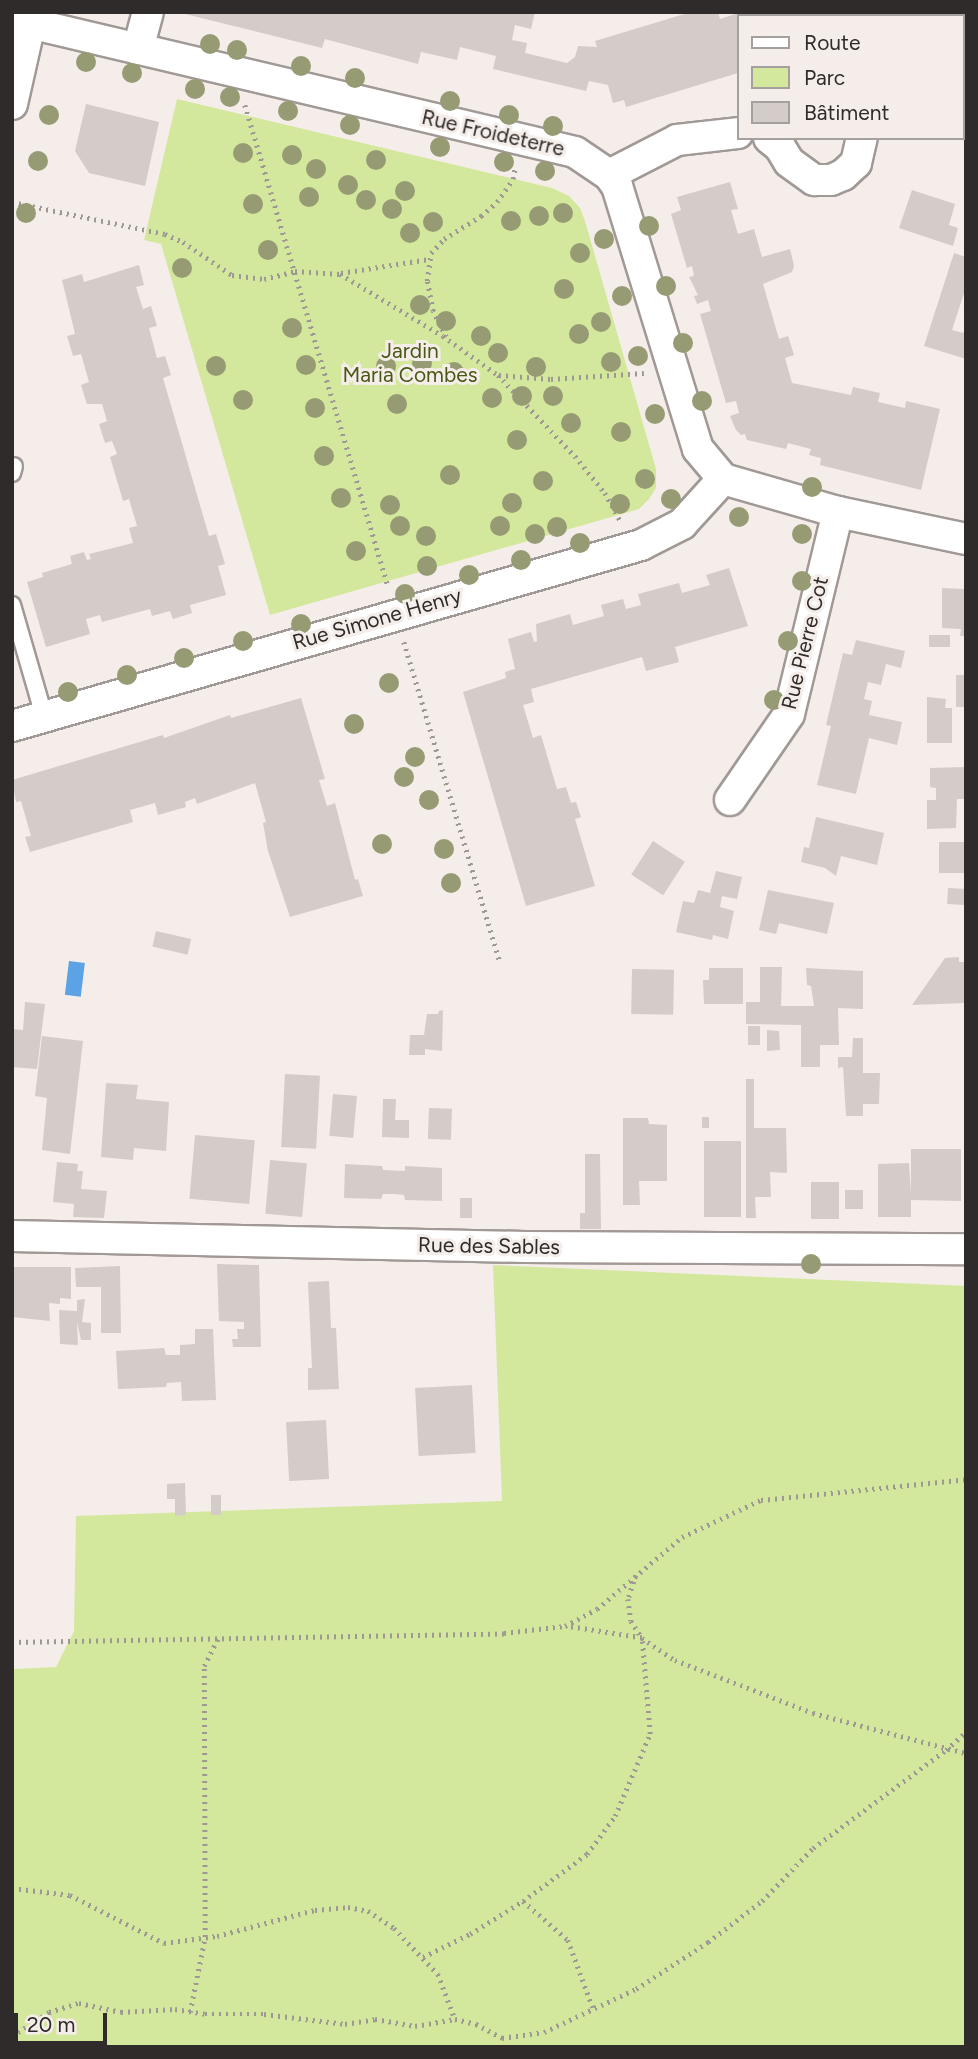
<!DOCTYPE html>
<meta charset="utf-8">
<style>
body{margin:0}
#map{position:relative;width:978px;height:2059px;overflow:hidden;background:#f5ede9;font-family:Figtree,sans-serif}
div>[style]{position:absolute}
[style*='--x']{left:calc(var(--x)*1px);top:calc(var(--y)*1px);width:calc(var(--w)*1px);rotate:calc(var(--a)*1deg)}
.green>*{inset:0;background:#d4e89d}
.water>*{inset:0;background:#5ba3e5;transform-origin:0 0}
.building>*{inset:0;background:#d4ccc8;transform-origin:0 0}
.path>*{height:4.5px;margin-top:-2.25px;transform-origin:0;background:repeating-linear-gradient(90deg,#9e9895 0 2px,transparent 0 7px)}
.roads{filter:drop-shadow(2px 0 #a19995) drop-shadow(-2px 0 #a19995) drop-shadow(0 2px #a19995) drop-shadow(0 -2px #a19995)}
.service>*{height:16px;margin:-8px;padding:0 8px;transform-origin:8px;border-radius:8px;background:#fff}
.minor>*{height:30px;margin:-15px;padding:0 15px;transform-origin:15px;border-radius:15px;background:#fff}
.trees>*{width:20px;height:20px;margin:-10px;border-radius:50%;background:#979b74}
span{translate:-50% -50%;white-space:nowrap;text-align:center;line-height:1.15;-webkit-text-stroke:6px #f5ede9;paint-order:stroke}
.street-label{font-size:21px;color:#2e2b2a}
.park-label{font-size:21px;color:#4a5815}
.frame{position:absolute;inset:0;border:14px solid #2e2b2a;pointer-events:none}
.legend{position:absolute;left:737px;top:14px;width:228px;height:126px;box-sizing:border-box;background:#f5ede9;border:2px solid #a59f9d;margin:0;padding:9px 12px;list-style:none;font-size:21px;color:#2e2b2a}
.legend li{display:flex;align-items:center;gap:14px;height:35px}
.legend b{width:35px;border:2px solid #a59f9d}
.scale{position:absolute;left:14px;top:2013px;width:93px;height:32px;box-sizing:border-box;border:4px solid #2e2b2a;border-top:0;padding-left:9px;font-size:21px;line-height:24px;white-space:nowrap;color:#2e2b2a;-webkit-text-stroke:5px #f5ede9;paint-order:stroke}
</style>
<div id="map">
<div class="green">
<i style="clip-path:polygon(177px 99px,552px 188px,569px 196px,580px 208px,585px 221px,656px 469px,656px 488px,649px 499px,639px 509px,270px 615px,161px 244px,144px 240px)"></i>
<i style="clip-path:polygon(493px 1265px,966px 1286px,966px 2047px,12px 2047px,12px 1669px,56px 1667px,74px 1631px,76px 1516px,502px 1501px)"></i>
</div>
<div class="water">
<i style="left:69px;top:961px;width:16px;height:34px;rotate:7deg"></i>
</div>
<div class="building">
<i style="clip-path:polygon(177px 12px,535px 12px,531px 29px,515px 25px,512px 40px,527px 43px,525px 53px,567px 63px,575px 57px,578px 46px,597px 47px,595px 41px,691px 12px,718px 12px,720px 19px,741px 12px,852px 12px,853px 16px,738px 16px,738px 73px,626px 107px,624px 100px,613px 103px,608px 85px,589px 81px,586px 91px,493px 69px,496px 56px,460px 47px,457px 60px,421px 52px,418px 64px,325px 39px,322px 48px)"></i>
<i style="clip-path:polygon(86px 104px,159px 122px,145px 186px,89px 173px,75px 151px)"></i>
<i style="clip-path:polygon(730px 182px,738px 209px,731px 210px,738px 234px,754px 229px,762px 257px,790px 249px,794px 266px,792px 272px,763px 284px,779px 339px,788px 336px,794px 355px,785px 358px,792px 383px,851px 395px,853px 387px,880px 393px,878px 402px,905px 408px,906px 401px,940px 409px,921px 490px,820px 465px,821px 458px,809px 455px,811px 449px,788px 443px,786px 449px,747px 440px,745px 434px,741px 435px,736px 430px,730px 416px,739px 413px,736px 401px,726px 403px,700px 314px,711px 311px,708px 300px,697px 304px,694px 296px,698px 295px,689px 277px,694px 276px,692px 266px,687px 268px,671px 214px,681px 210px,677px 197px)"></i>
<i style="clip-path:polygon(912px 190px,955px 204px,949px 225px,958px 228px,953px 246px,899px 228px)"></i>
<i style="clip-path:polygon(954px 253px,966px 257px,966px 287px,952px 330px,963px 333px,966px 327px,966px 359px,924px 346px)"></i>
<i style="clip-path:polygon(139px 265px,144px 285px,136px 287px,143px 309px,151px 306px,157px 326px,149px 328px,157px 358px,165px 356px,171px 375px,163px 378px,209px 536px,216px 534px,225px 564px,218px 566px,226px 595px,190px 605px,192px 613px,173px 619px,170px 611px,152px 616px,150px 609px,102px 622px,100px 615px,86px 619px,90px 634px,46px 647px,27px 582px,43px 577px,42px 573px,72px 564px,70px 556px,84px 552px,87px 560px,91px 559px,89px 554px,133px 543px,129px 528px,137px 526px,129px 499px,123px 501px,110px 457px,117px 454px,112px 441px,105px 443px,99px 424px,107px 421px,102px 404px,87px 404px,81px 385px,89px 382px,81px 354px,73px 356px,67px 336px,75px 334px,62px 280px,82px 274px,84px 282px)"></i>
<i style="clip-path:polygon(729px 568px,748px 626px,675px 647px,679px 662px,646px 671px,642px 657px,531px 689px,534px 702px,523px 705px,533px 738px,541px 735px,557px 789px,566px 787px,571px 803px,576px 802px,581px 817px,575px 819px,595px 886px,526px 906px,463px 692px,506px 678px,505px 672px,515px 669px,508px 639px,531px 632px,534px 642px,537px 641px,536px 624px,570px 614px,573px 625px,604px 616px,601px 605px,623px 599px,626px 609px,641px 605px,638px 594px,679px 583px,682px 593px,710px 585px,706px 575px)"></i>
<i style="clip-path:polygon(942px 588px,966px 589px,966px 636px,960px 636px,961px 629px,942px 628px)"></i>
<i style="left:929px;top:635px;width:21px;height:12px"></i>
<i style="clip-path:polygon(856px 640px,905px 651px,901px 668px,886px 664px,881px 685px,868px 682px,864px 699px,872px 701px,869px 715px,902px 722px,897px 745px,869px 738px,856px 794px,817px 785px,831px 726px,826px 725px,843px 653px,852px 655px)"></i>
<i style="left:956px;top:675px;width:10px;height:32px"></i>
<i style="clip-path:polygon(927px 697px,946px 699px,945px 708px,952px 708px,952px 743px,927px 743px)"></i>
<i style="clip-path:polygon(301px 698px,325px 779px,319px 780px,327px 806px,335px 803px,355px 880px,358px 879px,363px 896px,290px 917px,268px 851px,263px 823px,266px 822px,255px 783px,197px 804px,195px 798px,185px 802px,186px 807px,158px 815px,155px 803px,130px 810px,133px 822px,30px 852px,25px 837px,31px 836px,21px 801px,16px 802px,12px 780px,163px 735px,164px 738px,230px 715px,231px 718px)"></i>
<i style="clip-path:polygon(966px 767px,966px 799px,957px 799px,956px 828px,927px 829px,927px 800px,936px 800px,936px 788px,930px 787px,930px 768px)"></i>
<i style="clip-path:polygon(816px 817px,884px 833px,877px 865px,841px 856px,836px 876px,825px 868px,801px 862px,804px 847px,809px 848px)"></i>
<i style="left:653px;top:841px;width:38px;height:40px;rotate:33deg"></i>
<i style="left:939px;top:842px;width:27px;height:31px"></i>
<i style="clip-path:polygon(716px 871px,742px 877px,737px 899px,722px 896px,720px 907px,734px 911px,728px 939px,713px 935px,712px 940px,676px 932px,683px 901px,694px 903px,698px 890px,710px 893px)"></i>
<i style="left:948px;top:888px;width:18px;height:16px;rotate:3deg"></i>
<i style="clip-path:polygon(768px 890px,834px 903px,827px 934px,779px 923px,776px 934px,759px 930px)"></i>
<i style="left:156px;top:931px;width:36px;height:16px;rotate:13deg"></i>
<i style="clip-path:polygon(959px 957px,959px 962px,966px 962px,966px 1003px,912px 1005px,945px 958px)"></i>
<i style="clip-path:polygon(760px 967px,782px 967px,781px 1006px,814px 1006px,811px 986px,807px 985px,806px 968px,863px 971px,863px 1009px,838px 1008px,839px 1045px,820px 1045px,820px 1067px,801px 1067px,801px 1025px,746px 1024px,746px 1002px,760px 1002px)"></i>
<i style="clip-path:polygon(709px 968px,743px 968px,743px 1004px,704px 1004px,703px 980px,709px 980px)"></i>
<i style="left:632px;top:969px;width:42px;height:45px;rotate:1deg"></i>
<i style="clip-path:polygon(25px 1002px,45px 1004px,37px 1069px,12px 1067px,12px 1029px,23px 1030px)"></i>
<i style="clip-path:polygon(443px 1010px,442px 1051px,425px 1049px,425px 1055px,409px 1055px,410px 1035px,424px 1035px,427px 1014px,438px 1014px,439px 1011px)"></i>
<i style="left:748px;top:1026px;width:12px;height:19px"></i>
<i style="clip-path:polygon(767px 1030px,779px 1031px,780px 1050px,767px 1051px)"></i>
<i style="clip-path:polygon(42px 1036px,83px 1041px,70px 1154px,42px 1150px,47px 1098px,35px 1096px)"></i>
<i style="clip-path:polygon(853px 1038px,863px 1038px,863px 1073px,880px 1073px,879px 1104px,863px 1104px,863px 1116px,846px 1116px,843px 1067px,838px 1068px,838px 1057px,852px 1057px)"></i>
<i style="left:285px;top:1074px;width:35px;height:73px;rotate:3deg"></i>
<i style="clip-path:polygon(746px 1079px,754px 1079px,754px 1128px,786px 1128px,787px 1173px,770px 1172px,771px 1197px,755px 1197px,756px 1218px,746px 1218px)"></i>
<i style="clip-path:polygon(106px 1083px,138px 1085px,136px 1099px,169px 1102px,166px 1151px,134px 1148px,133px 1160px,101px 1157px)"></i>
<i style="left:333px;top:1094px;width:24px;height:42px;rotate:5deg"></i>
<i style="clip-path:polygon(383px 1099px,396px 1099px,395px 1120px,409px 1120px,409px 1138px,382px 1137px)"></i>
<i style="left:429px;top:1108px;width:23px;height:31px;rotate:2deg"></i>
<i style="left:702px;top:1117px;width:7px;height:11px"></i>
<i style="clip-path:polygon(623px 1118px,648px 1118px,649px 1124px,667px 1125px,667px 1181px,639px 1181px,640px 1205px,623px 1205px)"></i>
<i style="left:195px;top:1135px;width:60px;height:64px;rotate:5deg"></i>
<i style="left:704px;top:1141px;width:37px;height:76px"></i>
<i style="clip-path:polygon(911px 1149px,961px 1149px,961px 1201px,911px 1200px,911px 1217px,878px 1217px,878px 1164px,909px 1163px,911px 1194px)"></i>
<i style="clip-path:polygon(585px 1154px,600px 1154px,601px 1229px,580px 1229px,580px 1213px,585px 1213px)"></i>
<i style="left:270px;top:1160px;width:37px;height:54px;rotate:5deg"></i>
<i style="clip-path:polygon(57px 1162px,78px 1164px,77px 1171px,83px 1171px,81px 1189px,107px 1191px,104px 1218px,73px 1217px,74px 1204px,53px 1202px)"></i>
<i style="clip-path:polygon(345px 1164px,382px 1166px,383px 1170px,405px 1171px,405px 1166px,442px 1168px,442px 1201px,405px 1200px,404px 1195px,394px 1194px,383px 1194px,381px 1199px,344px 1198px)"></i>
<i style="left:811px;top:1182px;width:28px;height:37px"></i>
<i style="left:845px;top:1190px;width:18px;height:19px"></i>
<i style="left:460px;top:1198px;width:12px;height:20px"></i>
<i style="clip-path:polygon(217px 1264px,259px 1265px,261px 1347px,233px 1347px,232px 1339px,238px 1339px,237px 1329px,244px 1329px,244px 1322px,219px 1321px)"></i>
<i style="clip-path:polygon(120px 1266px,121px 1333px,101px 1333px,101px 1287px,76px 1287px,75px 1268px)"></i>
<i style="clip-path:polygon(12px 1267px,71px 1267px,71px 1299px,60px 1298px,60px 1304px,49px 1303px,50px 1321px,12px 1317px)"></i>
<i style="clip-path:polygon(329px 1281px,331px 1328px,336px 1328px,339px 1389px,308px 1390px,308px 1368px,312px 1368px,308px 1282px)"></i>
<i style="clip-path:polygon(85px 1299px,82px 1322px,91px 1323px,91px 1340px,81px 1340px,77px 1322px,78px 1345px,60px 1344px,59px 1310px,77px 1311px,77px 1300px)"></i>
<i style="clip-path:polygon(195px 1329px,213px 1329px,216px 1400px,182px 1401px,181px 1382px,167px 1383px,166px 1387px,118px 1389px,116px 1351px,164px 1348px,166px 1355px,180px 1355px,180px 1345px,195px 1344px)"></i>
<i style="left:472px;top:1385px;width:68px;height:57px;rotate:87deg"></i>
<i style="left:326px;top:1420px;width:59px;height:40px;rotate:87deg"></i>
<i style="clip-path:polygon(185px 1483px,186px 1515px,175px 1516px,175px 1499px,167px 1499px,167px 1484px)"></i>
<i style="left:211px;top:1495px;width:10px;height:20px"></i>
</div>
<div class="path">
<i style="--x:245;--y:105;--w:502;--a:73.44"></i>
<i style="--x:12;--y:202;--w:156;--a:11.8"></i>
<i style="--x:165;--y:234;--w:20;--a:24"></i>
<i style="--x:183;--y:242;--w:59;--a:34"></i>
<i style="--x:232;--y:275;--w:32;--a:7"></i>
<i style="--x:264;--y:279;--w:32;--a:-14"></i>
<i style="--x:295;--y:271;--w:45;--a:3.8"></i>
<i style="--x:340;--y:274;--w:120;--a:31"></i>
<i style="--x:443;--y:336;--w:67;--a:35.3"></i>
<i style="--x:498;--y:375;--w:112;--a:46.5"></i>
<i style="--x:575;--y:456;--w:48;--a:51"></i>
<i style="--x:605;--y:493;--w:31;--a:61"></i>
<i style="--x:341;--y:273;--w:89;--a:-9"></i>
<i style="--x:446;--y:337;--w:29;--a:-117"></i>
<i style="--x:433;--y:311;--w:31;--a:-101"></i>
<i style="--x:427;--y:281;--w:28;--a:-82"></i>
<i style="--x:431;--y:253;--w:19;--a:-47"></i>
<i style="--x:444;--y:239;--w:44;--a:-31.9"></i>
<i style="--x:481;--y:216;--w:21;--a:-41"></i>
<i style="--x:497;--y:202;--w:28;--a:-55"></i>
<i style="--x:513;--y:179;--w:11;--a:-80"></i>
<i style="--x:499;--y:375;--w:52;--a:4.4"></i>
<i style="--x:551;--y:379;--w:93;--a:-3.7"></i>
<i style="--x:404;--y:642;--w:335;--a:73.3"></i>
<i style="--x:636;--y:1575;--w:25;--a:108"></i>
<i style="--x:628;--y:1599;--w:22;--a:82"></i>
<i style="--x:631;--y:1621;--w:20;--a:57"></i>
<i style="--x:642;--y:1638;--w:40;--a:34"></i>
<i style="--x:675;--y:1660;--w:148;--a:21"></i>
<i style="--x:813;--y:1713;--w:158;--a:14.7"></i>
<i style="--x:12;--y:1642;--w:492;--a:-1"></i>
<i style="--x:504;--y:1633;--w:61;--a:-6.5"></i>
<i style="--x:565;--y:1626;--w:36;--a:-28"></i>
<i style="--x:597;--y:1609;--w:111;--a:-40.3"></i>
<i style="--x:682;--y:1537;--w:87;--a:-25.1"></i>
<i style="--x:761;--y:1500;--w:206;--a:-5.8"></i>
<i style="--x:12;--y:1888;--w:58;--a:6.9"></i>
<i style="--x:70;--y:1895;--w:106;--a:27.1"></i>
<i style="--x:164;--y:1943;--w:53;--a:-7.5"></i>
<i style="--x:217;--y:1936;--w:101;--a:-14.9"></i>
<i style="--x:315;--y:1910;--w:33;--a:-5"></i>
<i style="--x:348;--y:1907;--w:20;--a:11"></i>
<i style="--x:368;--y:1911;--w:31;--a:33"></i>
<i style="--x:394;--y:1928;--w:64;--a:46.3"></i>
<i style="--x:438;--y:1974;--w:48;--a:69.3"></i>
<i style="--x:523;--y:1901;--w:60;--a:40.9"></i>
<i style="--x:568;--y:1940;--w:72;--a:69.8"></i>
<i style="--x:423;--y:1957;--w:52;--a:-26.1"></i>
<i style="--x:470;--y:1934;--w:62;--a:-31.9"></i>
<i style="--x:523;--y:1901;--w:79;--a:-36.3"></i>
<i style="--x:587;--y:1854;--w:47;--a:-53.6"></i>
<i style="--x:615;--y:1816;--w:89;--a:-66.9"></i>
<i style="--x:650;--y:1734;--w:96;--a:-94.8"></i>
<i style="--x:642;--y:1638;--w:77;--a:-171"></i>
<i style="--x:190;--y:2012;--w:76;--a:-78.7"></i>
<i style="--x:205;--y:1937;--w:271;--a:-90.2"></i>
<i style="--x:204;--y:1666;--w:33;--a:-63"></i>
<i style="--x:12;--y:2036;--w:44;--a:-33"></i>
<i style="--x:49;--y:2012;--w:31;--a:-17"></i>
<i style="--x:79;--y:2003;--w:43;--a:12.1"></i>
<i style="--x:121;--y:2012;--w:54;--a:-3.2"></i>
<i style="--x:175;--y:2009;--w:30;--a:9"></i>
<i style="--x:205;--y:2014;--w:59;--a:0"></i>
<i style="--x:264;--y:2014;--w:82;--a:7"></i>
<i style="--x:345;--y:2024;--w:30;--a:-9"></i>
<i style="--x:375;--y:2019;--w:41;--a:9.9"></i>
<i style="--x:415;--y:2026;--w:41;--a:-9.9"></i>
<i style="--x:455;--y:2019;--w:22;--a:13"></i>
<i style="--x:476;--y:2024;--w:30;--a:28"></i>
<i style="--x:502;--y:2038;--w:42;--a:-8.1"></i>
<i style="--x:544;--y:2032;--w:102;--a:-25.1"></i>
<i style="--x:636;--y:1989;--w:86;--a:-33.1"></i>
<i style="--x:708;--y:1942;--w:68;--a:-37.2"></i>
<i style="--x:762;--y:1901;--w:74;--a:-46.1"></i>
<i style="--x:813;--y:1848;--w:165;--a:-36.4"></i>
<i style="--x:946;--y:1750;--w:27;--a:-42"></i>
</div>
<div class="roads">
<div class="service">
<i style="--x:12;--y:473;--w:7;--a:-74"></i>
<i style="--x:12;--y:605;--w:116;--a:73.9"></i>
</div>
<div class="minor">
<i style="--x:12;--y:19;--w:578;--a:13.29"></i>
<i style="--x:575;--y:152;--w:41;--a:34.1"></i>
<i style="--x:609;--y:175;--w:14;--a:54"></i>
<i style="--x:617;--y:186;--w:275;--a:72.9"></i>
<i style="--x:698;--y:449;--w:39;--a:50"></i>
<i style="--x:723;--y:479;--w:120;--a:16"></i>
<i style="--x:838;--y:512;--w:131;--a:11.9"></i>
<i style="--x:138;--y:49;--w:38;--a:-75"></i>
<i style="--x:12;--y:104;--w:82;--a:-77.3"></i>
<i style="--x:769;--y:138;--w:14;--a:39"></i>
<i style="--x:780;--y:147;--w:17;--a:59"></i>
<i style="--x:789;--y:162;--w:31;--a:36"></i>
<i style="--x:814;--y:180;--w:17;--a:0"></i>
<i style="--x:831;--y:180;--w:13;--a:-23"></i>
<i style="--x:843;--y:175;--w:18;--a:-43"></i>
<i style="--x:856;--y:163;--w:26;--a:-77"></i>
<i style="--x:609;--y:175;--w:76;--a:-27.2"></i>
<i style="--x:677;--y:140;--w:61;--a:-6.5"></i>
<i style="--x:12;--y:726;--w:655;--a:-16.05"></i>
<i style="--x:641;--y:545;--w:46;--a:-27.1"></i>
<i style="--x:682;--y:524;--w:61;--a:-47.7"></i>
<i style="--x:730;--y:800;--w:104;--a:-55.5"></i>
<i style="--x:789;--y:714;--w:208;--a:-76.4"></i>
<i style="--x:12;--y:1236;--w:513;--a:1.23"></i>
<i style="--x:525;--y:1247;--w:441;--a:0.3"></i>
</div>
</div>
<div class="trees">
<i style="left:210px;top:44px"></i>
<i style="left:237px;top:50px"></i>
<i style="left:86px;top:62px"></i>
<i style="left:301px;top:66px"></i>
<i style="left:132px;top:73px"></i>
<i style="left:355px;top:78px"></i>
<i style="left:195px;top:89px"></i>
<i style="left:230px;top:97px"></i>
<i style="left:450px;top:101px"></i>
<i style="left:288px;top:111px"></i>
<i style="left:49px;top:115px"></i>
<i style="left:509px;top:115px"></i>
<i style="left:350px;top:125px"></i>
<i style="left:553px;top:126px"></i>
<i style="left:440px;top:147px"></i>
<i style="left:243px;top:153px"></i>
<i style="left:292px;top:155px"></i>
<i style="left:376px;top:160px"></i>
<i style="left:38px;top:161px"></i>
<i style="left:504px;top:162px"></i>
<i style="left:316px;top:169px"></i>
<i style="left:545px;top:171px"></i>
<i style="left:348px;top:185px"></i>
<i style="left:405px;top:191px"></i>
<i style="left:309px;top:197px"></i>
<i style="left:366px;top:200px"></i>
<i style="left:253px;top:204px"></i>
<i style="left:392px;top:209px"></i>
<i style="left:26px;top:213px"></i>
<i style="left:563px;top:213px"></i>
<i style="left:539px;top:216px"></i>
<i style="left:511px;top:221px"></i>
<i style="left:433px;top:222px"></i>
<i style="left:649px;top:226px"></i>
<i style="left:410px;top:233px"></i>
<i style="left:604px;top:239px"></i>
<i style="left:268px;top:250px"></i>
<i style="left:580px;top:253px"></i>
<i style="left:182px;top:268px"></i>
<i style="left:666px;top:286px"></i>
<i style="left:564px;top:289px"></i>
<i style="left:622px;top:296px"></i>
<i style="left:420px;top:305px"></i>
<i style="left:446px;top:321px"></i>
<i style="left:601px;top:322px"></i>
<i style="left:292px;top:328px"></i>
<i style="left:579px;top:334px"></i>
<i style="left:481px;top:336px"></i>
<i style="left:683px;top:343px"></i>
<i style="left:498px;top:353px"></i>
<i style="left:638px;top:356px"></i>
<i style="left:611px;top:362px"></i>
<i style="left:422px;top:363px"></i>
<i style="left:306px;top:365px"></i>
<i style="left:216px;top:366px"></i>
<i style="left:386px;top:366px"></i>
<i style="left:536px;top:367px"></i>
<i style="left:454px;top:372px"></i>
<i style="left:522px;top:396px"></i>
<i style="left:553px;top:396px"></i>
<i style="left:492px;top:398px"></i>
<i style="left:243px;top:400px"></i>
<i style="left:702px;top:401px"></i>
<i style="left:397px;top:404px"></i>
<i style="left:315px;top:408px"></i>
<i style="left:655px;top:414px"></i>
<i style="left:571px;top:423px"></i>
<i style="left:621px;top:432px"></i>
<i style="left:517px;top:440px"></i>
<i style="left:324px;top:456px"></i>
<i style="left:450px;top:475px"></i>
<i style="left:645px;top:479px"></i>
<i style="left:543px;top:481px"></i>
<i style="left:812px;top:487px"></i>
<i style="left:341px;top:498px"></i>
<i style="left:671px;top:499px"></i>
<i style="left:512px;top:503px"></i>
<i style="left:620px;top:504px"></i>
<i style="left:390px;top:505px"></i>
<i style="left:739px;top:517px"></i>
<i style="left:400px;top:526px"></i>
<i style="left:500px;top:526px"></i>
<i style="left:557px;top:527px"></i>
<i style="left:535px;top:534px"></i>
<i style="left:802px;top:534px"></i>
<i style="left:426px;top:536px"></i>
<i style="left:580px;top:543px"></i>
<i style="left:356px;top:551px"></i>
<i style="left:521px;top:560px"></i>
<i style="left:427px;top:566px"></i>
<i style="left:469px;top:575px"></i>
<i style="left:802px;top:581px"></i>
<i style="left:405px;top:594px"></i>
<i style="left:301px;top:624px"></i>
<i style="left:243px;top:641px"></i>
<i style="left:788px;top:641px"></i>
<i style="left:184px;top:658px"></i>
<i style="left:127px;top:675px"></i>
<i style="left:389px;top:683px"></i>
<i style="left:68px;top:692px"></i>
<i style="left:774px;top:700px"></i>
<i style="left:354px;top:724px"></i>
<i style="left:415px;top:757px"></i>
<i style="left:404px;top:777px"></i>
<i style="left:429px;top:800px"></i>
<i style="left:382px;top:844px"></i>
<i style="left:444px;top:849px"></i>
<i style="left:451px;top:883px"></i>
<i style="left:811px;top:1264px"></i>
</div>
<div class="street-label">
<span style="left:493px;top:133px;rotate:13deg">Rue Froideterre</span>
<span style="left:377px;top:619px;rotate:-16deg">Rue Simone Henry</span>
<span style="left:805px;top:643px;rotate:-76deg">Rue Pierre Cot</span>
<span style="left:489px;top:1246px;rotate:1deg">Rue des Sables</span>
</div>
<div class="park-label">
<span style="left:410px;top:363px">Jardin<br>Maria Combes</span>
</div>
<div class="frame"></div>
<ul class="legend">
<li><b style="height:9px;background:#fff"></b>Route</li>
<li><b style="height:19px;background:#d4e89d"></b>Parc</li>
<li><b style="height:19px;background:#d4ccc8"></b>Bâtiment</li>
</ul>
<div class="scale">20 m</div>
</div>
